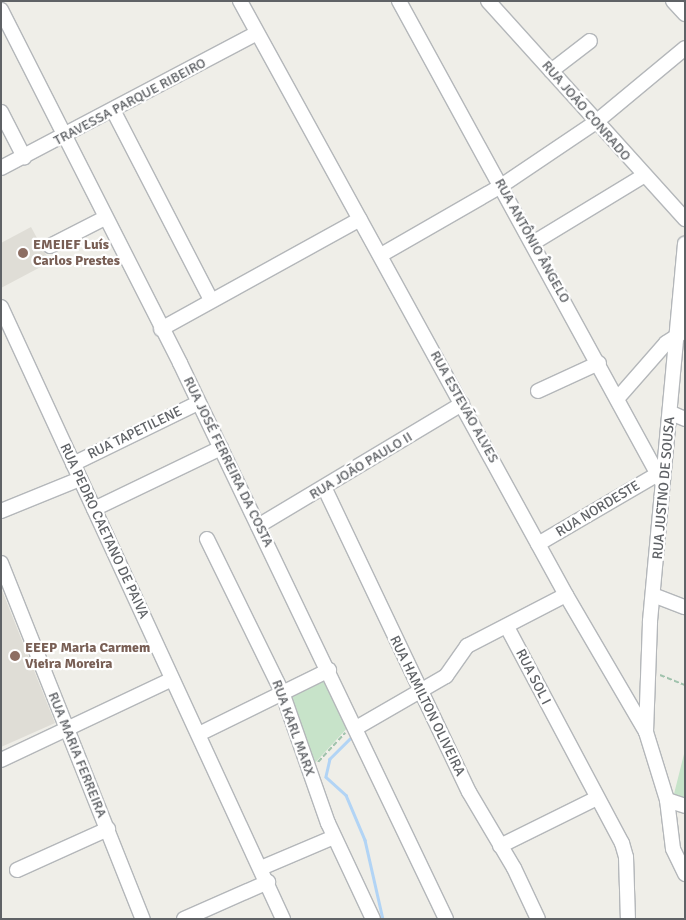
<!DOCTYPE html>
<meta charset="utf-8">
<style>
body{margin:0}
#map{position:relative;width:686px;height:920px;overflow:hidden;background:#efeee8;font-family:Signika,sans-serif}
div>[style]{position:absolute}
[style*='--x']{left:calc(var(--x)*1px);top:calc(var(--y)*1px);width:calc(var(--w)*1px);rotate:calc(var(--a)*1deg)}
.education>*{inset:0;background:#dfddd6}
.green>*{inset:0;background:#c7e3c9}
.stream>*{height:2.5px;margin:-1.25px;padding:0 1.25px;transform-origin:1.25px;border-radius:1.25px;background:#b2d4f5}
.path>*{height:2px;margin-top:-1px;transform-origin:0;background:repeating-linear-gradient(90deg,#a1c3ad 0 5px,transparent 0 7.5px)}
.roads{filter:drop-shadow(1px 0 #b4b7ba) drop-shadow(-1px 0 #b4b7ba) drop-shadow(0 1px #b4b7ba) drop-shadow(0 -1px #b4b7ba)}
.minor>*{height:14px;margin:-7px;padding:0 7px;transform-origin:7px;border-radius:7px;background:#fff}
.dots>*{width:14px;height:14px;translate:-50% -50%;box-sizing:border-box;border:2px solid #fff;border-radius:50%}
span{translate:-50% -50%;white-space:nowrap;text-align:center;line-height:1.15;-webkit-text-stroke:4.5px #fff;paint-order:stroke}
.street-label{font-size:14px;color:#5f6266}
.education-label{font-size:14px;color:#785e54;font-weight:700}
.left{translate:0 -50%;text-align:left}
.frame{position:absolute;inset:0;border:2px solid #5f6266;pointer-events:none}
</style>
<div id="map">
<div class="education">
<i style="clip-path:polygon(31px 227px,50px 262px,1px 288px,1px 243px)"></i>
<i style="clip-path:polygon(1px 588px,55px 723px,1px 747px)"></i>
</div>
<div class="green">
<i style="clip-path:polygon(323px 677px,351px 724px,312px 766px,288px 698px)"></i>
<i style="clip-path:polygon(685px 750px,685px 798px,674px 794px)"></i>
</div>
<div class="stream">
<i style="--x:353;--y:736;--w:33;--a:135"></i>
<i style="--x:330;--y:759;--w:18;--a:103"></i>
<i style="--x:326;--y:777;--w:27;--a:42"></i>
<i style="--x:346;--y:795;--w:49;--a:67.1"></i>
<i style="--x:365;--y:840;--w:81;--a:77.2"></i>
</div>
<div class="path">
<i style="--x:660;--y:675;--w:27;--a:22"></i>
<i style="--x:318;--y:762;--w:40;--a:-47"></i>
</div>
<div class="roads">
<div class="minor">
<i style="--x:240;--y:1;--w:678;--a:61.24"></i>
<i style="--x:566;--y:595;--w:159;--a:59.7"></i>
<i style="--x:646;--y:732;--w:71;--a:72.8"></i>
<i style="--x:667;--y:800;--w:19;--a:18"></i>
<i style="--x:399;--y:1;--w:548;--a:61.33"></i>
<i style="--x:488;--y:1;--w:294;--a:47.9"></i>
<i style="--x:673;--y:1;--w:18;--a:47"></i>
<i style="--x:1;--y:10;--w:396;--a:63.1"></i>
<i style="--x:180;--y:363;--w:616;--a:64.43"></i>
<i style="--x:551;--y:71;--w:49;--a:-37.6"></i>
<i style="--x:1;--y:112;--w:51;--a:62.9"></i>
<i style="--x:114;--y:112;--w:212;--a:62.7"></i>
<i style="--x:1;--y:168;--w:289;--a:-27.8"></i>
<i style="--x:533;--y:243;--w:129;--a:-31.3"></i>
<i style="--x:50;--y:246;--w:62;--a:-27"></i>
<i style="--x:381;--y:255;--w:138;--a:-29.9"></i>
<i style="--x:501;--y:186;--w:115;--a:-34"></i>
<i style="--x:596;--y:122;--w:116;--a:-39.7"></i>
<i style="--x:1;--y:307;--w:674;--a:65.26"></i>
<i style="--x:161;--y:329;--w:227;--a:-28.9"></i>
<i style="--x:538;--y:391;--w:67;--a:-24.7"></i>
<i style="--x:617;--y:399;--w:74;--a:-48.8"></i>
<i style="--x:666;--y:343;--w:15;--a:-32"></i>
<i style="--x:671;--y:413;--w:15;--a:23"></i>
<i style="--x:73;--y:464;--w:139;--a:-26"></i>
<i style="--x:325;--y:489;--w:335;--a:64.6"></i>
<i style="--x:469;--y:792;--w:88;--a:59.4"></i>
<i style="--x:514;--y:868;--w:56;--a:64.8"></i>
<i style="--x:94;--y:509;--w:141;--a:-25.7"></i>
<i style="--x:1;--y:511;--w:85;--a:-22.1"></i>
<i style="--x:258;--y:526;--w:238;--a:-30.9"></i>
<i style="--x:207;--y:539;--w:170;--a:63.9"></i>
<i style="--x:282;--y:692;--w:139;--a:70.7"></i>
<i style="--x:328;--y:823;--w:106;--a:64.9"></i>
<i style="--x:538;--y:544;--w:139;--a:-30.3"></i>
<i style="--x:1;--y:563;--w:383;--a:68.3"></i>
<i style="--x:653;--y:595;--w:34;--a:21"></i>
<i style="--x:507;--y:627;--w:245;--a:62"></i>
<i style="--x:622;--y:843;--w:15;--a:74"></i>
<i style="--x:626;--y:857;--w:62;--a:88.2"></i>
<i style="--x:356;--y:728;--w:104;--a:-30"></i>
<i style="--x:446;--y:676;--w:37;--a:-55"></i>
<i style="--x:467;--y:646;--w:111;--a:-27.3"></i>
<i style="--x:646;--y:732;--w:111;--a:-87.9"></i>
<i style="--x:650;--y:621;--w:379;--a:-84.7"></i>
<i style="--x:199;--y:734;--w:145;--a:-26.2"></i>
<i style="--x:1;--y:760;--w:189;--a:-25.3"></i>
<i style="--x:667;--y:800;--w:49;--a:83"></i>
<i style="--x:673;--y:849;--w:28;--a:64"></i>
<i style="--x:500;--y:846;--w:106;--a:-26.3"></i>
<i style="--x:261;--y:868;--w:79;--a:-23"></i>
<i style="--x:17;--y:870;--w:100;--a:-24.3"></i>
<i style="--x:184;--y:919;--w:92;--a:-23.8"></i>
</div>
</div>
<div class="dots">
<i style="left:23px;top:253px;background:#8d6e63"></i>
<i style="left:15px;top:656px;background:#8d6e63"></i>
</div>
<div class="street-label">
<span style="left:130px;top:102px;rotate:-28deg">TRAVESSA PARQUE RIBEIRO</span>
<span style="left:586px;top:111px;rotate:49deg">RUA JOÃO CONRADO</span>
<span style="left:532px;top:241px;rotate:61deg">RUA ANTÔNIO ÂNGELO</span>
<span style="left:464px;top:407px;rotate:61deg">RUA ESTEVÃO ALVES</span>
<span style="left:135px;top:433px;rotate:-26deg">RUA TAPETILENE</span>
<span style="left:228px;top:462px;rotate:64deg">RUA JOSÉ FERREIRA DA COSTA</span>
<span style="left:361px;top:466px;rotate:-31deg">RUA JOÃO PAULO II</span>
<span style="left:664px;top:488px;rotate:-85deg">RUA JUSTNO DE SOUSA</span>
<span style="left:598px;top:509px;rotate:-31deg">RUA NORDESTE</span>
<span style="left:104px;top:531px;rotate:65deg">RUA PEDRO CAETANO DE PAIVA</span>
<span style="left:533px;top:677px;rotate:63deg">RUA SOL I</span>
<span style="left:427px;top:706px;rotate:64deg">RUA HAMILTON OLIVEIRA</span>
<span style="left:293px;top:728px;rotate:70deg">RUA KARL MARX</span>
<span style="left:77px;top:755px;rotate:68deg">RUA MARIA FERREIRA</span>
</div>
<div class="education-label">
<span class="left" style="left:33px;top:253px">EMEIEF Luís<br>Carlos Prestes</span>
<span class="left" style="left:25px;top:656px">EEEP Maria Carmem<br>Vieira Moreira</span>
</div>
<div class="frame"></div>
</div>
